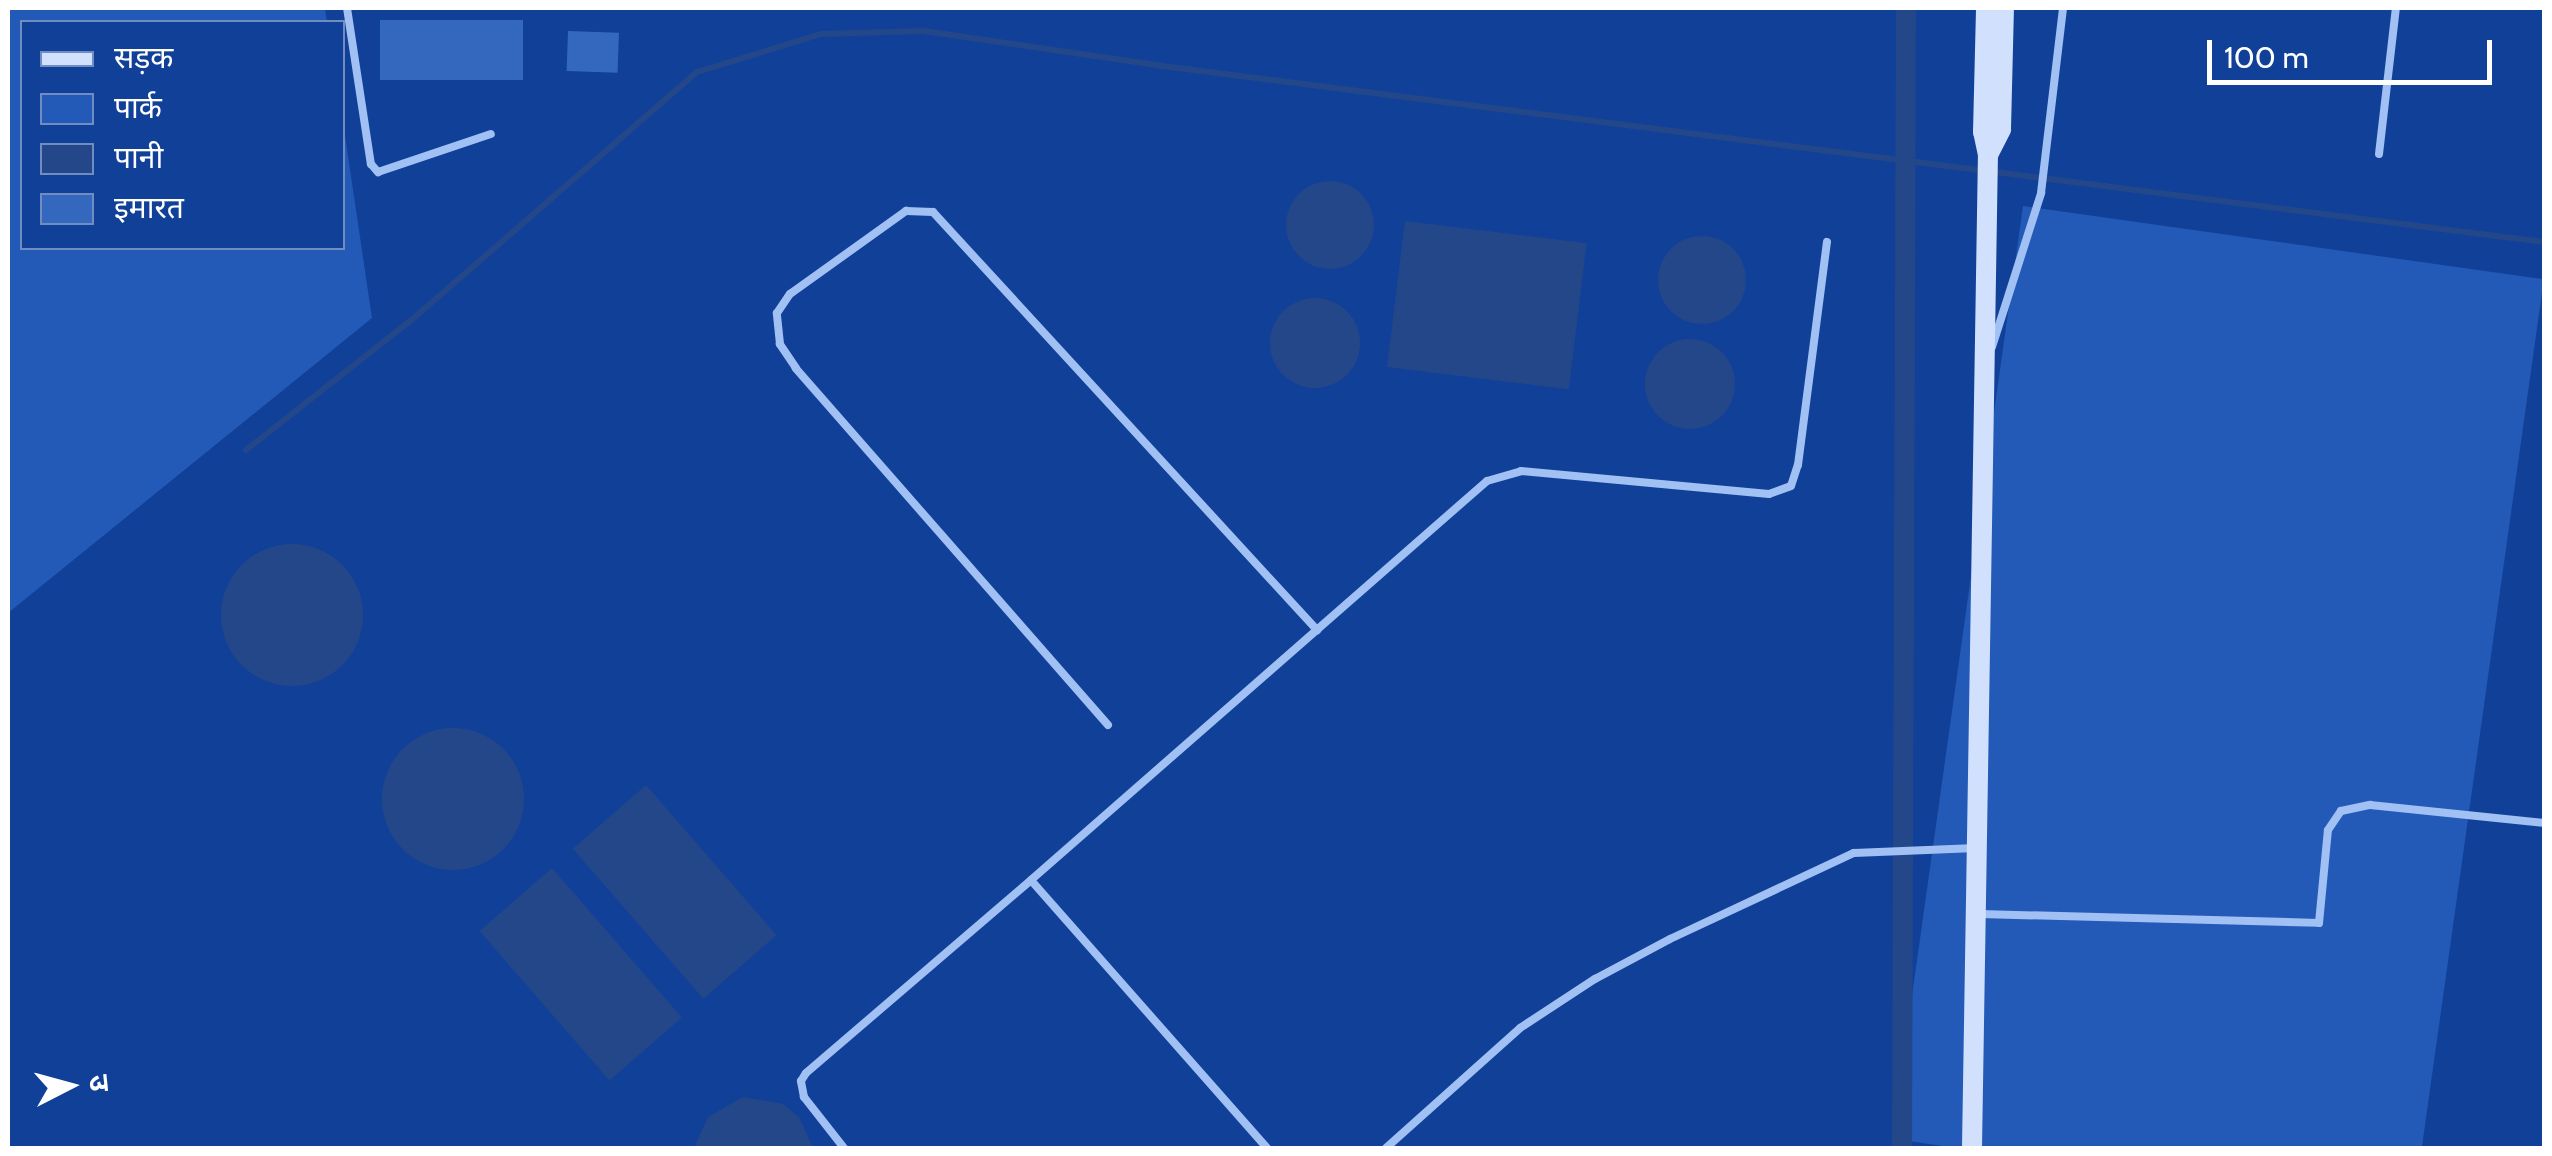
<!DOCTYPE html>
<meta charset="utf-8">
<style>
body{margin:0}
#map{position:relative;width:2552px;height:1156px;overflow:hidden;background:#104098;font-family:Cabin,"Noto Sans Devanagari",sans-serif}
div>[style]{position:absolute}
[style*='--x']{left:calc(var(--x)*1px);top:calc(var(--y)*1px);width:calc(var(--w)*1px);rotate:calc(var(--a)*1deg)}
.green>*{inset:0;background:#2359b7;transform-origin:0 0}
.water>*{inset:0;background:#24478a;transform-origin:0 0}
.round{border-radius:50%}
.stream>*{height:6px;margin:-3px;padding:0 3px;transform-origin:3px;border-radius:3px;background:#24478a}
.canal>*{height:20px;margin:-10px;padding:0 10px;transform-origin:10px;border-radius:10px;background:#24478a}
.building>*{inset:0;background:#3467be;transform-origin:0 0}
.lane>*{height:8px;margin:-4px;padding:0 4px;transform-origin:4px;border-radius:4px;background:#a1c0f4}
.secondary>*{height:20px;margin:-10px;padding:0 10px;transform-origin:10px;border-radius:10px;background:#d1e0fd}
span{translate:-50% -50%;white-space:nowrap;text-align:center;line-height:1.15;-webkit-text-stroke:10px #104098;paint-order:stroke}
.frame{position:absolute;inset:0;border:10px solid #fff;pointer-events:none}
.legend{position:absolute;left:20px;top:20px;width:325px;height:230px;box-sizing:border-box;background:#104098;border:2px solid #708cc1;margin:0;padding:12px 18px;list-style:none;font-size:30px;color:#fff}
.legend li{display:flex;align-items:center;gap:20px;height:50px}
.legend b{width:50px;border:2px solid #708cc1}
.north{position:absolute;left:20px;top:1036px;width:100px;height:100px;-webkit-text-stroke:8px #104098;paint-order:stroke;rotate:84deg;font-size:28px;font-weight:700;line-height:40px;text-align:center;color:#fff}
.north::after{content:'';display:block;margin:auto;width:35px;height:45px;background:#fff;clip-path:polygon(50% 0,100% 100%,50% 72%,0 100%)}
.scale{position:absolute;left:2207px;top:40px;width:285px;height:45px;box-sizing:border-box;border:5px solid #fff;border-top:0;padding-left:12px;font-size:30px;line-height:35px;white-space:nowrap;color:#fff;-webkit-text-stroke:8px #104098;paint-order:stroke}
</style>
<div id="map">
<div class="green">
<i style="clip-path:polygon(8px 8px,325px 8px,327px 22px,22px 22px,22px 248px,342px 248px,343px 122px,372px 318px,8px 613px)"></i>
<i style="left:2023px;top:206px;width:526px;height:942px;rotate:8deg"></i>
</div>
<div class="water">
<i class="round" style="left:1286px;top:181px;width:88px;height:88px"></i>
<i style="left:1405px;top:221px;width:183px;height:147px;rotate:7deg"></i>
<i class="round" style="left:1658px;top:236px;width:88px;height:88px"></i>
<i class="round" style="left:1270px;top:298px;width:90px;height:90px"></i>
<i class="round" style="left:1645px;top:339px;width:90px;height:90px"></i>
<i class="round" style="left:221px;top:544px;width:142px;height:142px"></i>
<i class="round" style="left:382px;top:728px;width:142px;height:142px"></i>
<i style="left:646px;top:785px;width:199px;height:97px;rotate:49deg"></i>
<i style="left:552px;top:868px;width:198px;height:96px;rotate:49deg"></i>
<i style="clip-path:polygon(743px 1097px,783px 1104px,799px 1117px,813px 1148px,694px 1148px,708px 1117px)"></i>
</div>
<div class="stream">
<i style="--x:246;--y:450;--w:215;--a:-38.2"></i>
<i style="--x:415;--y:317;--w:374;--a:-41"></i>
<i style="--x:697;--y:72;--w:130;--a:-17"></i>
<i style="--x:821;--y:34;--w:103;--a:-1.7"></i>
<i style="--x:924;--y:31;--w:249;--a:8.3"></i>
<i style="--x:1170;--y:67;--w:1385;--a:7.26"></i>
</div>
<div class="canal">
<i style="--x:1902;--y:1148;--w:1140;--a:-89.8"></i>
</div>
<div class="building">
<i style="left:380px;top:20px;width:143px;height:60px"></i>
<i style="left:568px;top:31px;width:51px;height:40px;rotate:2deg"></i>
</div>
<div class="lane">
<i style="--x:347;--y:8;--w:158;--a:81.3"></i>
<i style="--x:371;--y:164;--w:11;--a:49"></i>
<i style="--x:378;--y:172;--w:119;--a:-18.6"></i>
<i style="--x:2379;--y:154;--w:147;--a:-83.4"></i>
<i style="--x:1992;--y:347;--w:162;--a:-72.3"></i>
<i style="--x:2041;--y:193;--w:186;--a:-83.2"></i>
<i style="--x:1108;--y:725;--w:474;--a:-131.2"></i>
<i style="--x:796;--y:368;--w:29;--a:-124"></i>
<i style="--x:780;--y:344;--w:31;--a:-96"></i>
<i style="--x:777;--y:313;--w:23;--a:-56"></i>
<i style="--x:790;--y:294;--w:143;--a:-35.6"></i>
<i style="--x:906;--y:211;--w:27;--a:2"></i>
<i style="--x:933;--y:212;--w:568;--a:47.43"></i>
<i style="--x:1980;--y:914;--w:339;--a:1.5"></i>
<i style="--x:2319;--y:923;--w:93;--a:-84.5"></i>
<i style="--x:2328;--y:830;--w:23;--a:-56"></i>
<i style="--x:2341;--y:811;--w:30;--a:-12"></i>
<i style="--x:2370;--y:805;--w:175;--a:5.9"></i>
<i style="--x:844;--y:1148;--w:65;--a:-128.1"></i>
<i style="--x:804;--y:1097;--w:16;--a:-101"></i>
<i style="--x:801;--y:1081;--w:9;--a:-58"></i>
<i style="--x:806;--y:1073;--w:296;--a:-40.6"></i>
<i style="--x:1267;--y:1148;--w:357;--a:-131.4"></i>
<i style="--x:1031;--y:880;--w:606;--a:-41.19"></i>
<i style="--x:1487;--y:481;--w:35;--a:-16"></i>
<i style="--x:1521;--y:471;--w:249;--a:5.3"></i>
<i style="--x:1769;--y:494;--w:23;--a:-20"></i>
<i style="--x:1791;--y:486;--w:22;--a:-72"></i>
<i style="--x:1798;--y:465;--w:225;--a:-82.6"></i>
<i style="--x:1386;--y:1148;--w:180;--a:-41.8"></i>
<i style="--x:1520;--y:1028;--w:90;--a:-33.2"></i>
<i style="--x:1595;--y:979;--w:85;--a:-28.1"></i>
<i style="--x:1670;--y:939;--w:203;--a:-25.1"></i>
<i style="--x:1854;--y:853;--w:122;--a:-2.3"></i>
</div>
<div class="secondary">
<i style="--x:1988;--y:155;--w:29;--a:-63"></i>
<i style="--x:2001;--y:129;--w:121;--a:-88.6"></i>
<i style="--x:1972;--y:1148;--w:993;--a:-89.08"></i>
<i style="--x:1988;--y:155;--w:24;--a:-102"></i>
<i style="--x:1983;--y:132;--w:124;--a:-88.6"></i>
</div>
<div class="frame"></div>
<ul class="legend">
<li><b style="height:12px;background:#d1e0fd"></b>सड़क</li>
<li><b style="height:28px;background:#2359b7"></b>पार्क</li>
<li><b style="height:28px;background:#24478a"></b>पानी</li>
<li><b style="height:28px;background:#3467be"></b>इमारत</li>
</ul>
<div class="north">उ</div>
<div class="scale">100 m</div>
</div>
